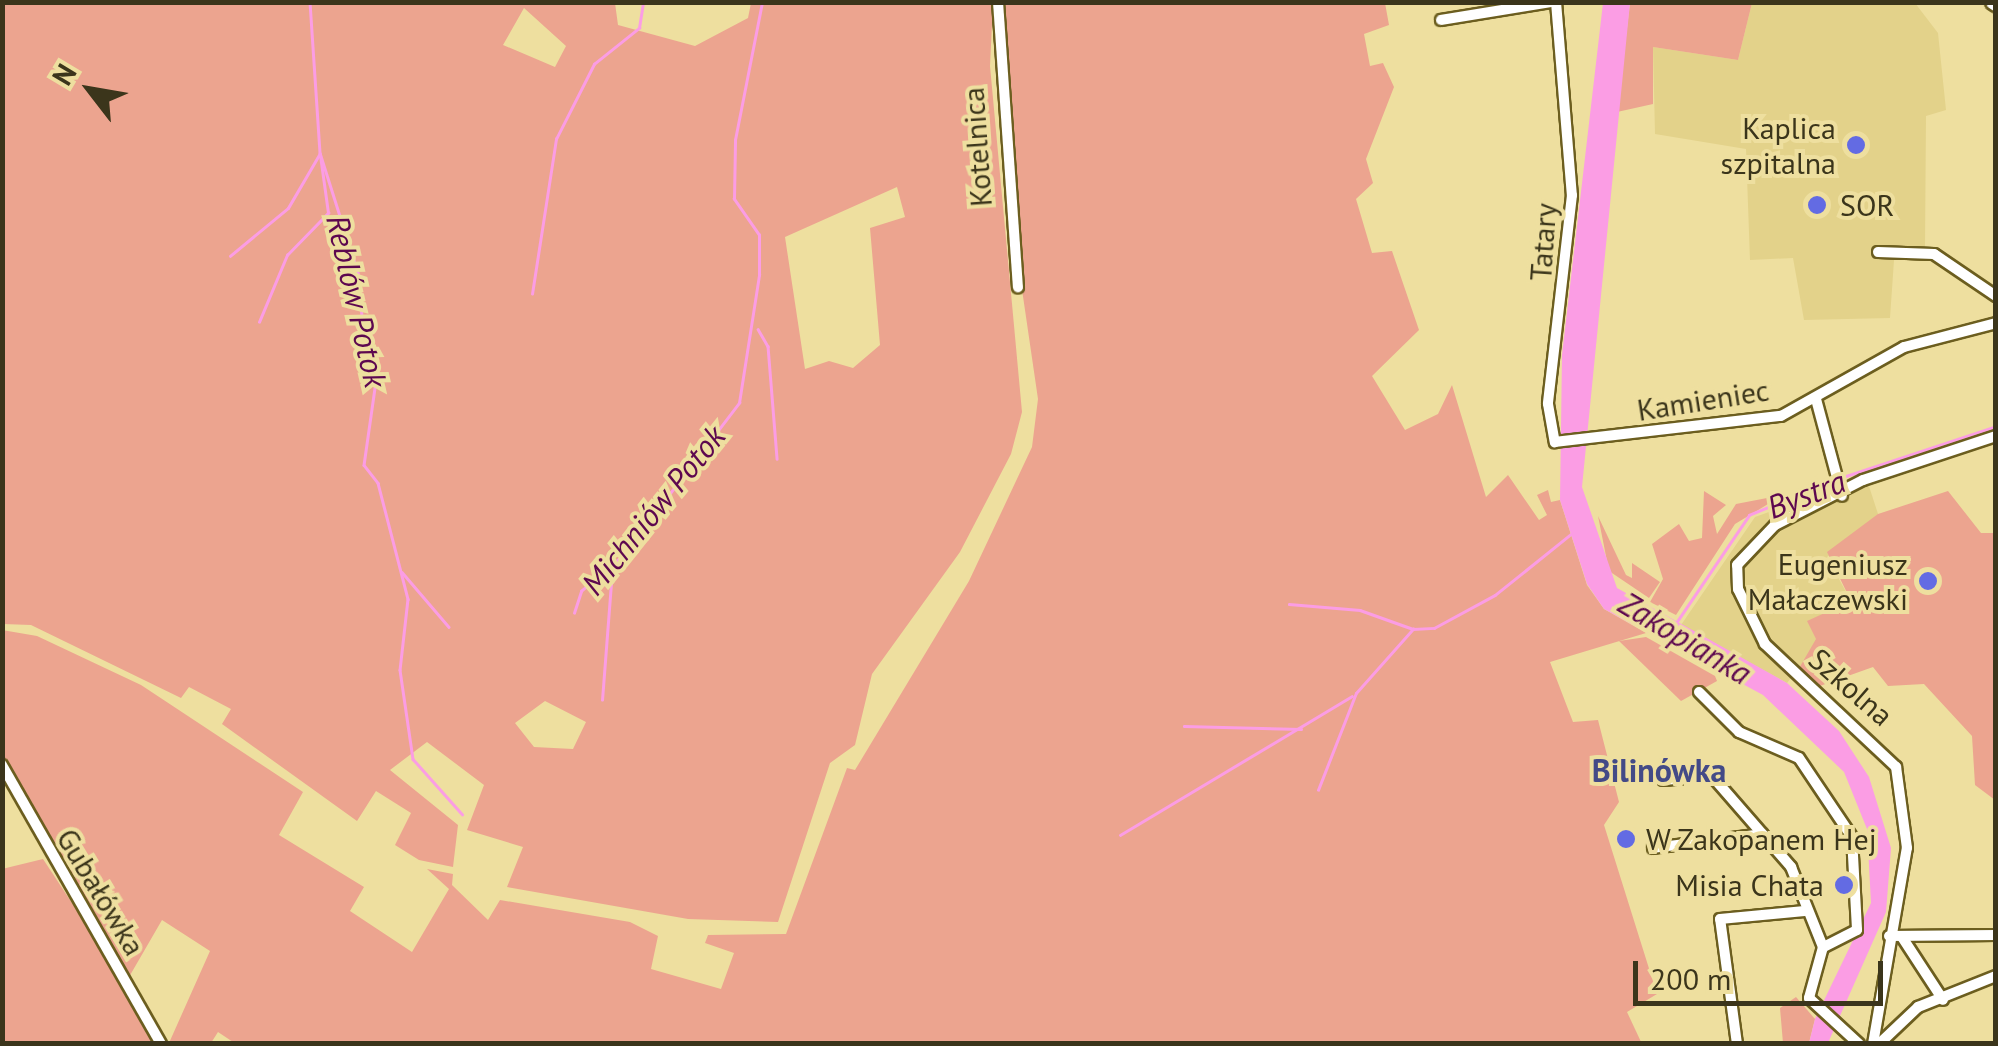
<!DOCTYPE html>
<meta charset="utf-8">
<style>
body{margin:0}
#map{position:relative;width:1998px;height:1046px;overflow:hidden;background:#eedf9f;font-family:"PT Sans",sans-serif}
div>[style]{position:absolute}
[style*='--x']{left:calc(var(--x)*1px);top:calc(var(--y)*1px);width:calc(var(--w)*1px);rotate:calc(var(--a)*1deg)}
.built>*{inset:0;background:#e3d28a}
.green>*{inset:0;background:#eca48f}
.water>*{inset:0;background:#fb9de4}
.stream>*{height:2.5px;margin:-1.25px;padding:0 1.25px;transform-origin:1.25px;border-radius:1.25px;background:#fb9de4}
.roads{filter:drop-shadow(2px 0 #6c5e1f) drop-shadow(-2px 0 #6c5e1f) drop-shadow(0 2px #6c5e1f) drop-shadow(0 -2px #6c5e1f)}
.street>*{height:10px;margin:-5px;padding:0 5px;transform-origin:5px;border-radius:5px;background:#fff}
.secondary>*{height:14px;margin:-7px;padding:0 7px;transform-origin:7px;border-radius:7px;background:#fff}
.dots>*{width:28px;height:28px;translate:-50% -50%;box-sizing:border-box;border:5px solid #eedf9f;border-radius:50%}
span{translate:-50% -50%;white-space:nowrap;text-align:center;line-height:1.15;-webkit-text-stroke:8px #eedf9f;paint-order:stroke}
.poi-label{font-size:30px;color:#3b351b}
.right{translate:-100% -50%;text-align:right}
.left{translate:0 -50%;text-align:left}
.street-label{font-size:30px;color:#3b351b}
.water-label{font-size:32px;color:#5d084f;font-style:italic}
.neighbourhood-label{font-size:32px;color:#434a87;font-weight:700}
.frame{position:absolute;inset:0;border:5px solid #3b351b;pointer-events:none}
.north{position:absolute;left:40px;top:40px;width:100px;height:100px;-webkit-text-stroke:8px #eedf9f;paint-order:stroke;rotate:301deg;font-size:28px;font-weight:700;line-height:40px;text-align:center;color:#3b351b}
.north::after{content:'';display:block;margin:auto;width:35px;height:45px;background:#3b351b;clip-path:polygon(50% 0,100% 100%,50% 72%,0 100%)}
.scale{position:absolute;left:1633px;top:961px;width:250px;height:45px;box-sizing:border-box;border:5px solid #3b351b;border-top:0;padding-left:12px;font-size:30px;line-height:35px;white-space:nowrap;color:#3b351b;-webkit-text-stroke:8px #eedf9f;paint-order:stroke}
</style>
<div id="map">
<div class="built">
<i style="clip-path:polygon(1752px 3px,1915px 3px,1938px 33px,1946px 110px,1926px 116px,1925px 247px,1895px 246px,1890px 318px,1804px 320px,1793px 258px,1750px 260px,1746px 149px,1655px 134px,1653px 47px,1738px 60px)"></i>
<i style="clip-path:polygon(1866px 477px,1879px 517px,1827px 557px,1851px 601px,1787px 683px,1681px 625px,1755px 517px)"></i>
</div>
<div class="green">
<i style="clip-path:polygon(evenodd,3px 3px,615px 3px,618px 25px,695px 46px,748px 18px,751px 3px,993px 3px,990px 66px,1022px 412px,1011px 454px,960px 552px,872px 674px,855px 745px,830px 763px,778px 922px,688px 919px,507px 887px,523px 847px,467px 830px,484px 785px,427px 742px,390px 770px,458px 825px,453px 867px,419px 860px,395px 845px,411px 813px,376px 791px,357px 821px,222px 724px,231px 709px,189px 687px,181px 698px,31px 625px,3px 624px,3px 3px,524px 8px,566px 46px,555px 67px,503px 45px,524px 8px,3px 3px,897px 187px,905px 217px,870px 228px,880px 345px,853px 368px,829px 361px,805px 369px,785px 237px,897px 187px,3px 3px,545px 701px,586px 722px,573px 749px,534px 747px,515px 723px,545px 701px)"></i>
<i style="clip-path:polygon(1002px 3px,1385px 3px,1389px 25px,1364px 34px,1370px 66px,1383px 63px,1394px 87px,1366px 159px,1373px 183px,1356px 199px,1372px 253px,1392px 251px,1419px 330px,1372px 376px,1405px 430px,1438px 414px,1452px 385px,1486px 497px,1508px 475px,1539px 520px,1547px 515px,1537px 495px,1548px 490px,1551px 502px,1560px 500px,1587px 585px,1604px 609px,1646px 633px,1550px 662px,1573px 722px,1598px 720px,1619px 802px,1604px 825px,1657px 994px,1627px 1012px,1642px 1044px,236px 1044px,218px 1032px,211px 1043px,169px 1043px,210px 951px,162px 920px,129px 977px,38px 831px,3px 755px,2px 630px,37px 636px,141px 685px,303px 792px,279px 835px,364px 887px,350px 911px,412px 952px,449px 889px,427px 869px,453px 874px,452px 885px,488px 920px,500px 900px,630px 922px,658px 936px,651px 969px,721px 989px,734px 953px,705px 943px,708px 935px,786px 934px,847px 768px,855px 770px,969px 581px,1032px 447px,1038px 399px,1012px 221px)"></i>
<i style="clip-path:polygon(1630px 3px,1752px 3px,1738px 60px,1653px 47px,1653px 104px,1617px 112px)"></i>
<i style="clip-path:polygon(1704px 491px,1726px 505px,1713px 516px,1717px 534px,1736px 504px,1783px 495px,1735px 524px,1676px 615px,1650px 602px,1663px 579px,1652px 544px,1679px 524px,1689px 541px,1702px 538px)"></i>
<i style="clip-path:polygon(1948px 491px,1981px 533px,1995px 533px,1995px 800px,1975px 785px,1972px 736px,1924px 684px,1888px 686px,1873px 667px,1817px 687px,1798px 670px,1816px 639px,1807px 621px,1851px 601px,1827px 552px,1878px 514px)"></i>
<i style="clip-path:polygon(1598px 516px,1626px 575px,1632px 578px,1632px 563px,1660px 582px,1649px 598px,1609px 571px)"></i>
<i style="clip-path:polygon(1646px 637px,1715px 676px,1717px 681px,1681px 701px,1619px 641px)"></i>
<i style="clip-path:polygon(43px 859px,97px 941px,156px 1043px,3px 1043px,2px 869px)"></i>
<i style="clip-path:polygon(1796px 997px,1815px 1019px,1809px 1043px,1783px 1043px,1780px 1008px)"></i>
</div>
<div class="water">
<i style="clip-path:polygon(1603px 3px,1630px 3px,1582px 487px,1617px 588px,1787px 683px,1839px 731px,1869px 777px,1891px 848px,1886px 912px,1828px 1043px,1809px 1043px,1815px 1019px,1871px 903px,1867px 829px,1844px 772px,1763px 695px,1604px 609px,1587px 584px,1560px 500px,1562px 355px)"></i>
</div>
<div class="stream">
<i style="--x:310;--y:2;--w:151;--a:86.2"></i>
<i style="--x:320;--y:153;--w:126;--a:72.4"></i>
<i style="--x:358;--y:273;--w:87;--a:84.7"></i>
<i style="--x:366;--y:360;--w:18;--a:52"></i>
<i style="--x:377;--y:374;--w:92;--a:98.1"></i>
<i style="--x:364;--y:465;--w:23;--a:52"></i>
<i style="--x:378;--y:483;--w:120;--a:75.5"></i>
<i style="--x:408;--y:599;--w:71;--a:96.4"></i>
<i style="--x:400;--y:670;--w:90;--a:81.7"></i>
<i style="--x:413;--y:759;--w:74;--a:48.3"></i>
<i style="--x:230;--y:256;--w:75;--a:-39.6"></i>
<i style="--x:288;--y:208;--w:61;--a:-59.7"></i>
<i style="--x:532;--y:294;--w:157;--a:-81.2"></i>
<i style="--x:556;--y:139;--w:84;--a:-63.1"></i>
<i style="--x:594;--y:64;--w:58;--a:-38.7"></i>
<i style="--x:639;--y:28;--w:26;--a:-81"></i>
<i style="--x:259;--y:322;--w:73;--a:-67.3"></i>
<i style="--x:287;--y:255;--w:59;--a:-45.7"></i>
<i style="--x:328;--y:213;--w:59;--a:-97.9"></i>
<i style="--x:758;--y:329;--w:20;--a:60"></i>
<i style="--x:768;--y:346;--w:113;--a:85.4"></i>
<i style="--x:1840;--y:478;--w:164;--a:-18.4"></i>
<i style="--x:402;--y:572;--w:72;--a:49.5"></i>
<i style="--x:1289;--y:604;--w:71;--a:4.8"></i>
<i style="--x:1360;--y:610;--w:56;--a:19.7"></i>
<i style="--x:574;--y:613;--w:23;--a:-72"></i>
<i style="--x:581;--y:591;--w:54;--a:-40.5"></i>
<i style="--x:622;--y:556;--w:193;--a:-52.6"></i>
<i style="--x:739;--y:403;--w:130;--a:-81.1"></i>
<i style="--x:759;--y:275;--w:40;--a:-90"></i>
<i style="--x:759;--y:235;--w:44;--a:-124.8"></i>
<i style="--x:734;--y:199;--w:59;--a:-89"></i>
<i style="--x:735;--y:140;--w:141;--a:-78.9"></i>
<i style="--x:1676;--y:623;--w:130;--a:-55.9"></i>
<i style="--x:1749;--y:515;--w:91;--a:-22.6"></i>
<i style="--x:602;--y:700;--w:117;--a:-85.6"></i>
<i style="--x:611;--y:583;--w:26;--a:-65"></i>
<i style="--x:1184;--y:726;--w:117;--a:1.5"></i>
<i style="--x:1318;--y:790;--w:104;--a:-68.6"></i>
<i style="--x:1356;--y:693;--w:86;--a:-48.3"></i>
<i style="--x:1413;--y:629;--w:21;--a:-3"></i>
<i style="--x:1434;--y:628;--w:69;--a:-28.4"></i>
<i style="--x:1495;--y:595;--w:97;--a:-38.8"></i>
<i style="--x:1120;--y:835;--w:270;--a:-30.9"></i>
</div>
<div class="roads">
<div class="street">
<i style="--x:998;--y:2;--w:286;--a:86"></i>
<i style="--x:1556;--y:2;--w:194;--a:85.3"></i>
<i style="--x:1572;--y:195;--w:210;--a:96.6"></i>
<i style="--x:1548;--y:404;--w:39;--a:80"></i>
<i style="--x:1555;--y:442;--w:227;--a:-6.6"></i>
<i style="--x:1781;--y:416;--w:141;--a:-29.3"></i>
<i style="--x:1904;--y:347;--w:95;--a:-14.6"></i>
<i style="--x:1441;--y:20;--w:111;--a:-9.3"></i>
<i style="--x:1878;--y:252;--w:56;--a:2"></i>
<i style="--x:1934;--y:254;--w:75;--a:34.1"></i>
<i style="--x:1816;--y:399;--w:100;--a:75"></i>
<i style="--x:1699;--y:692;--w:57;--a:45"></i>
<i style="--x:1739;--y:732;--w:65;--a:23.4"></i>
<i style="--x:1799;--y:758;--w:95;--a:56.1"></i>
<i style="--x:1852;--y:837;--w:93;--a:86.9"></i>
<i style="--x:1857;--y:930;--w:38;--a:153"></i>
<i style="--x:2;--y:765;--w:321;--a:60.3"></i>
<i style="--x:1663;--y:780;--w:49;--a:-4.7"></i>
<i style="--x:1712;--y:776;--w:121;--a:49"></i>
<i style="--x:1791;--y:867;--w:86;--a:68.2"></i>
<i style="--x:1823;--y:947;--w:53;--a:105.4"></i>
<i style="--x:1809;--y:998;--w:68;--a:42.6"></i>
<i style="--x:1653;--y:848;--w:110;--a:-7.3"></i>
<i style="--x:1889;--y:936;--w:107;--a:-0.5"></i>
<i style="--x:1902;--y:937;--w:75;--a:56.9"></i>
<i style="--x:1737;--y:1044;--w:126;--a:-97.7"></i>
<i style="--x:1720;--y:919;--w:85;--a:-5.4"></i>
<i style="--x:1873;--y:1044;--w:199;--a:-80.2"></i>
<i style="--x:1907;--y:848;--w:82;--a:-97.7"></i>
<i style="--x:1896;--y:767;--w:180;--a:-136.8"></i>
<i style="--x:1765;--y:644;--w:61;--a:-116.1"></i>
<i style="--x:1738;--y:589;--w:24;--a:-92"></i>
<i style="--x:1737;--y:565;--w:55;--a:-46.5"></i>
<i style="--x:1775;--y:525;--w:99;--a:-27.1"></i>
<i style="--x:1863;--y:480;--w:140;--a:-18.3"></i>
<i style="--x:1879;--y:1044;--w:54;--a:-43.5"></i>
<i style="--x:1918;--y:1007;--w:84;--a:-21.7"></i>
</div>
<div class="secondary">
<i style="--x:1993;--y:2;--w:4;--a:34"></i>
</div>
</div>
<div class="dots">
<i style="left:1856px;top:145px;background:#636be3"></i>
<i style="left:1817px;top:205px;background:#636be3"></i>
<i style="left:1928px;top:581px;background:#636be3"></i>
<i style="left:1626px;top:839px;background:#636be3"></i>
<i style="left:1844px;top:885px;background:#636be3"></i>
</div>
<div class="poi-label">
<span class="right" style="left:1836px;top:145px">Kaplica<br>szpitalna</span>
<span class="left" style="left:1840px;top:205px">SOR</span>
<span class="right" style="left:1908px;top:581px">Eugeniusz<br>Małaczewski</span>
<span class="left" style="left:1646px;top:839px">W Zakopanem Hej</span>
<span class="right" style="left:1824px;top:885px">Misia Chata</span>
</div>
<div class="street-label">
<span style="left:977px;top:147px;rotate:-94deg">Kotelnica</span>
<span style="left:1543px;top:242px;rotate:-86deg">Tatary</span>
<span style="left:1703px;top:400px;rotate:-9deg">Kamieniec</span>
<span style="left:1851px;top:687px;rotate:41deg">Szkolna</span>
<span style="left:101px;top:892px;rotate:59deg">Gubałówka</span>
</div>
<div class="water-label">
<span style="left:357px;top:301px;rotate:77deg">Reblów Potok</span>
<span style="left:1806px;top:494px;rotate:-21deg">Bystra</span>
<span style="left:653px;top:510px;rotate:-51deg">Michniów Potok</span>
<span style="left:1685px;top:638px;rotate:31deg">Zakopianka</span>
</div>
<div class="neighbourhood-label">
<span style="left:1659px;top:770px">Bilinówka</span>
</div>
<div class="frame"></div>
<div class="north">N</div>
<div class="scale">200 m</div>
</div>
